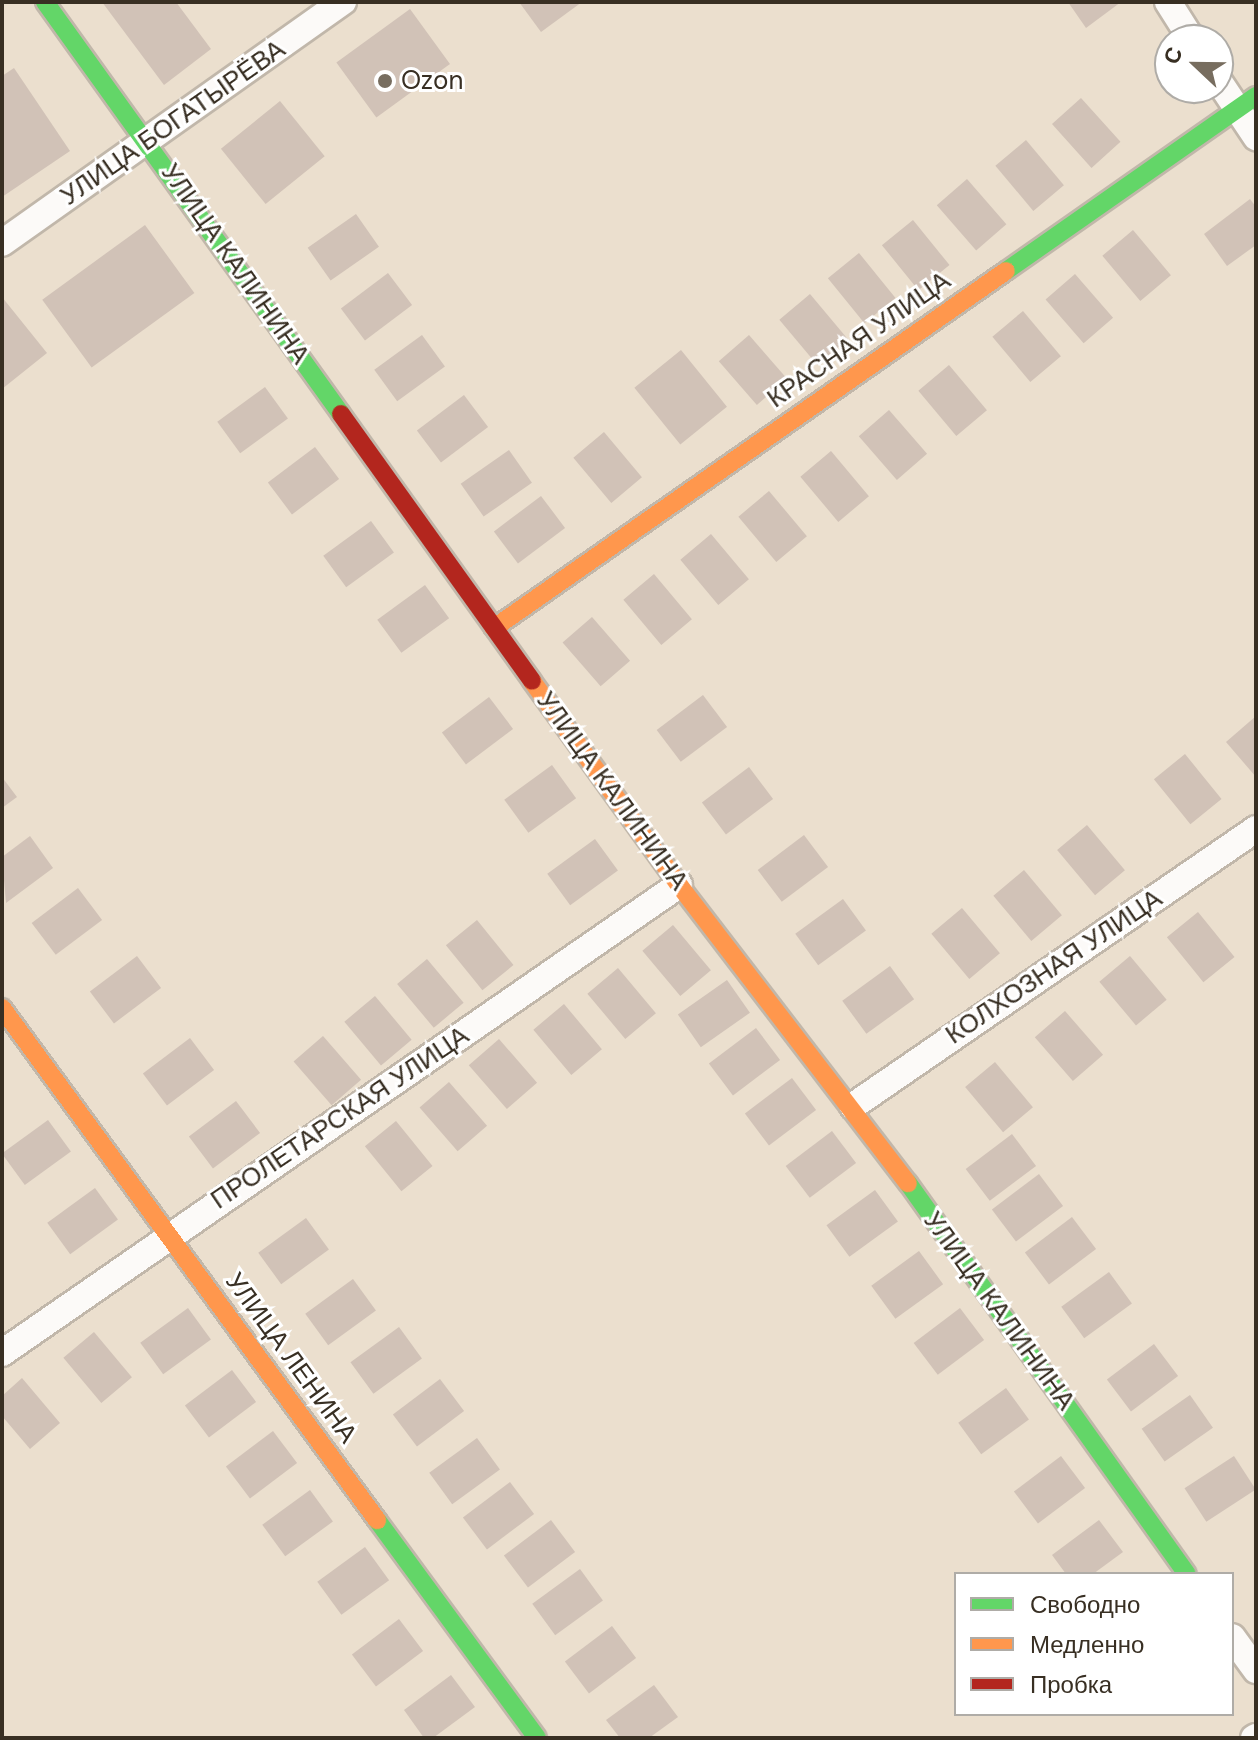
<!DOCTYPE html>
<meta charset="utf-8">
<style>
body{margin:0}
#map{position:relative;width:1258px;height:1740px;overflow:hidden;background:#ebdfce;font-family:"DM Sans",sans-serif}
div>[style]{position:absolute}
[style*='--x']{left:calc(var(--x)*1px);top:calc(var(--y)*1px);width:calc(var(--w)*1px);rotate:calc(var(--a)*1deg)}
.building>*{inset:0;background:#d1c2b7;transform-origin:0 0}
.roads{filter:drop-shadow(2px 0 #c1b7aa) drop-shadow(-2px 0 #c1b7aa) drop-shadow(0 2px #c1b7aa) drop-shadow(0 -2px #c1b7aa)}
.street>*{height:26px;margin:-13px;padding:0 13px;transform-origin:13px;border-radius:13px;background:#fcfaf8}
.fast>*{height:18px;margin:-9px;padding:0 9px;transform-origin:9px;border-radius:9px;background:#63d668}
.slow>*{height:18px;margin:-9px;padding:0 9px;transform-origin:9px;border-radius:9px;background:#ff974d}
.jam>*{height:18px;margin:-9px;padding:0 9px;transform-origin:9px;border-radius:9px;background:#b3261e}
.dots>*{width:22px;height:22px;translate:-50% -50%;box-sizing:border-box;border:4px solid #fff;border-radius:50%}
span{translate:-50% -50%;white-space:nowrap;text-align:center;line-height:1.15;-webkit-text-stroke:6px #fff;paint-order:stroke}
.poi-label{font-size:26px;color:#382f23}
.left{translate:0 -50%;text-align:left}
.street-label{font-size:26px;color:#382f23}
.frame{position:absolute;inset:0;border:4px solid #382f23;pointer-events:none}
.legend{position:absolute;left:954px;top:1572px;width:280px;height:144px;box-sizing:border-box;background:#fff;border:2px solid #afaca7;margin:0;padding:10px 14px;list-style:none;font-size:24px;color:#382f23}
.legend li{display:flex;align-items:center;gap:16px;height:40px}
.legend b{width:40px;border:2px solid #afaca7}
.north{position:absolute;left:1154px;top:24px;width:80px;height:80px;box-sizing:border-box;background:#fff;border:2px solid #afaca7;border-radius:50%;rotate:292deg;font-size:22px;font-weight:700;line-height:32px;text-align:center;color:#382f23}
.north::after{content:'';display:block;margin:auto;width:28px;height:36px;background:#776d5f;clip-path:polygon(50% 0,100% 100%,50% 72%,0 100%)}
</style>
<div id="map">
<div class="building">
<i style="clip-path:polygon(102px 2px,176px 2px,211px 49px,164px 85px)"></i>
<i style="clip-path:polygon(519px 2px,582px 2px,541px 32px)"></i>
<i style="clip-path:polygon(1068px 2px,1121px 2px,1086px 28px)"></i>
<i style="left:410px;top:9px;width:68px;height:91px;rotate:54deg"></i>
<i style="clip-path:polygon(14px 68px,70px 151px,2px 197px,2px 76px)"></i>
<i style="left:1081px;top:98px;width:59px;height:39px;rotate:48deg"></i>
<i style="left:280px;top:101px;width:71px;height:76px;rotate:51deg"></i>
<i style="left:1026px;top:140px;width:59px;height:40px;rotate:50deg"></i>
<i style="left:967px;top:179px;width:60px;height:40px;rotate:49deg"></i>
<i style="clip-path:polygon(1250px 199px,1256px 207px,1256px 245px,1227px 266px,1204px 234px)"></i>
<i style="left:356px;top:214px;width:40px;height:59px;rotate:55deg"></i>
<i style="left:913px;top:220px;width:58px;height:40px;rotate:51deg"></i>
<i style="left:145px;top:225px;width:84px;height:127px;rotate:54deg"></i>
<i style="left:1133px;top:230px;width:59px;height:40px;rotate:50deg"></i>
<i style="left:859px;top:253px;width:58px;height:40px;rotate:51deg"></i>
<i style="left:388px;top:273px;width:40px;height:59px;rotate:53deg"></i>
<i style="left:1075px;top:274px;width:58px;height:39px;rotate:49deg"></i>
<i style="left:810px;top:294px;width:59px;height:40px;rotate:50deg"></i>
<i style="clip-path:polygon(2px 297px,47px 353px,2px 389px)"></i>
<i style="left:1023px;top:311px;width:59px;height:40px;rotate:50deg"></i>
<i style="left:422px;top:335px;width:39px;height:59px;rotate:54deg"></i>
<i style="left:749px;top:335px;width:58px;height:40px;rotate:49deg"></i>
<i style="left:681px;top:350px;width:73px;height:60px;rotate:51deg"></i>
<i style="left:949px;top:365px;width:59px;height:40px;rotate:50deg"></i>
<i style="left:265px;top:387px;width:39px;height:59px;rotate:54deg"></i>
<i style="left:464px;top:395px;width:40px;height:59px;rotate:53deg"></i>
<i style="left:889px;top:410px;width:58px;height:40px;rotate:49deg"></i>
<i style="left:604px;top:432px;width:59px;height:40px;rotate:50deg"></i>
<i style="left:315px;top:447px;width:40px;height:59px;rotate:53deg"></i>
<i style="left:509px;top:450px;width:40px;height:59px;rotate:55deg"></i>
<i style="left:831px;top:451px;width:59px;height:40px;rotate:50deg"></i>
<i style="left:769px;top:491px;width:59px;height:40px;rotate:50deg"></i>
<i style="left:541px;top:496px;width:40px;height:59px;rotate:53deg"></i>
<i style="left:371px;top:521px;width:39px;height:59px;rotate:54deg"></i>
<i style="left:711px;top:534px;width:59px;height:40px;rotate:50deg"></i>
<i style="left:654px;top:574px;width:59px;height:40px;rotate:50deg"></i>
<i style="left:425px;top:585px;width:41px;height:59px;rotate:54deg"></i>
<i style="left:592px;top:617px;width:58px;height:39px;rotate:49deg"></i>
<i style="left:703px;top:695px;width:40px;height:58px;rotate:53deg"></i>
<i style="left:489px;top:697px;width:40px;height:59px;rotate:53deg"></i>
<i style="clip-path:polygon(1256px 716px,1256px 777px,1226px 742px)"></i>
<i style="left:1185px;top:754px;width:58px;height:40px;rotate:51deg"></i>
<i style="left:552px;top:765px;width:41px;height:59px;rotate:54deg"></i>
<i style="left:749px;top:767px;width:40px;height:59px;rotate:53deg"></i>
<i style="clip-path:polygon(2px 777px,17px 797px,2px 808px)"></i>
<i style="left:1087px;top:825px;width:59px;height:39px;rotate:50deg"></i>
<i style="left:804px;top:835px;width:40px;height:58px;rotate:53deg"></i>
<i style="clip-path:polygon(30px 836px,53px 868px,6px 903px,2px 857px)"></i>
<i style="left:595px;top:839px;width:39px;height:59px;rotate:54deg"></i>
<i style="left:1024px;top:870px;width:59px;height:40px;rotate:50deg"></i>
<i style="left:78px;top:888px;width:40px;height:58px;rotate:53deg"></i>
<i style="left:843px;top:899px;width:39px;height:59px;rotate:54deg"></i>
<i style="left:962px;top:908px;width:59px;height:40px;rotate:50deg"></i>
<i style="left:1198px;top:912px;width:58px;height:40px;rotate:51deg"></i>
<i style="left:477px;top:920px;width:58px;height:40px;rotate:51deg"></i>
<i style="left:673px;top:925px;width:59px;height:40px;rotate:50deg"></i>
<i style="left:137px;top:956px;width:40px;height:59px;rotate:53deg"></i>
<i style="left:1130px;top:956px;width:57px;height:40px;rotate:50deg"></i>
<i style="left:427px;top:959px;width:57px;height:39px;rotate:50deg"></i>
<i style="left:890px;top:966px;width:41px;height:59px;rotate:54deg"></i>
<i style="left:618px;top:968px;width:59px;height:40px;rotate:50deg"></i>
<i style="left:727px;top:980px;width:40px;height:60px;rotate:55deg"></i>
<i style="left:375px;top:996px;width:57px;height:40px;rotate:50deg"></i>
<i style="left:564px;top:1004px;width:59px;height:40px;rotate:50deg"></i>
<i style="left:1065px;top:1011px;width:58px;height:40px;rotate:49deg"></i>
<i style="left:756px;top:1028px;width:40px;height:59px;rotate:53deg"></i>
<i style="left:323px;top:1036px;width:58px;height:39px;rotate:49deg"></i>
<i style="left:190px;top:1038px;width:40px;height:59px;rotate:53deg"></i>
<i style="left:499px;top:1039px;width:58px;height:40px;rotate:49deg"></i>
<i style="left:995px;top:1062px;width:59px;height:39px;rotate:50deg"></i>
<i style="left:792px;top:1078px;width:40px;height:59px;rotate:53deg"></i>
<i style="left:449px;top:1082px;width:58px;height:39px;rotate:49deg"></i>
<i style="left:236px;top:1101px;width:40px;height:59px;rotate:53deg"></i>
<i style="left:48px;top:1120px;width:39px;height:57px;rotate:54deg"></i>
<i style="left:396px;top:1121px;width:58px;height:40px;rotate:51deg"></i>
<i style="left:832px;top:1131px;width:40px;height:58px;rotate:53deg"></i>
<i style="left:1012px;top:1134px;width:40px;height:58px;rotate:53deg"></i>
<i style="left:1039px;top:1174px;width:40px;height:59px;rotate:53deg"></i>
<i style="left:95px;top:1188px;width:39px;height:59px;rotate:54deg"></i>
<i style="left:875px;top:1190px;width:39px;height:60px;rotate:54deg"></i>
<i style="left:1072px;top:1217px;width:40px;height:59px;rotate:53deg"></i>
<i style="left:306px;top:1218px;width:39px;height:59px;rotate:54deg"></i>
<i style="left:919px;top:1251px;width:41px;height:59px;rotate:54deg"></i>
<i style="left:1109px;top:1272px;width:39px;height:59px;rotate:54deg"></i>
<i style="left:353px;top:1279px;width:39px;height:59px;rotate:54deg"></i>
<i style="left:188px;top:1308px;width:39px;height:59px;rotate:54deg"></i>
<i style="left:960px;top:1308px;width:40px;height:58px;rotate:53deg"></i>
<i style="left:399px;top:1327px;width:39px;height:60px;rotate:54deg"></i>
<i style="left:94px;top:1332px;width:59px;height:40px;rotate:50deg"></i>
<i style="left:1154px;top:1344px;width:40px;height:59px;rotate:53deg"></i>
<i style="left:232px;top:1370px;width:40px;height:59px;rotate:53deg"></i>
<i style="clip-path:polygon(22px 1378px,60px 1423px,30px 1449px,2px 1416px,2px 1396px)"></i>
<i style="left:440px;top:1379px;width:40px;height:59px;rotate:53deg"></i>
<i style="left:1006px;top:1388px;width:39px;height:59px;rotate:54deg"></i>
<i style="left:1190px;top:1395px;width:40px;height:59px;rotate:55deg"></i>
<i style="left:273px;top:1431px;width:40px;height:59px;rotate:53deg"></i>
<i style="left:477px;top:1438px;width:39px;height:59px;rotate:54deg"></i>
<i style="left:1061px;top:1456px;width:40px;height:59px;rotate:53deg"></i>
<i style="left:1234px;top:1456px;width:40px;height:59px;rotate:57deg"></i>
<i style="left:510px;top:1482px;width:40px;height:59px;rotate:53deg"></i>
<i style="left:310px;top:1490px;width:39px;height:59px;rotate:54deg"></i>
<i style="left:551px;top:1520px;width:40px;height:59px;rotate:53deg"></i>
<i style="clip-path:polygon(1099px 1520px,1123px 1552px,1093px 1574px,1066px 1574px,1052px 1555px)"></i>
<i style="left:365px;top:1547px;width:41px;height:59px;rotate:54deg"></i>
<i style="left:580px;top:1569px;width:39px;height:59px;rotate:54deg"></i>
<i style="left:399px;top:1619px;width:40px;height:59px;rotate:53deg"></i>
<i style="left:612px;top:1626px;width:40px;height:59px;rotate:53deg"></i>
<i style="clip-path:polygon(451px 1675px,475px 1707px,433px 1738px,424px 1738px,404px 1710px)"></i>
<i style="clip-path:polygon(654px 1685px,678px 1717px,649px 1738px,620px 1738px,606px 1720px)"></i>
</div>
<div class="roads">
<div class="street">
<i style="--x:1168;--y:2;--w:45;--a:57.7"></i>
<i style="--x:1218;--y:80;--w:69;--a:56.3"></i>
<i style="--x:2;--y:243;--w:418;--a:-35.3"></i>
<i style="--x:853;--y:1106;--w:489;--a:-34.5"></i>
<i style="--x:2;--y:1353;--w:823;--a:-34.66"></i>
<i style="--x:1232;--y:1637;--w:41;--a:54"></i>
<i style="--x:1254;--y:1738;--w:2;--a:-27"></i>
</div>
<div class="fast">
<i style="--x:45;--y:2;--w:507;--a:54.3"></i>
<i style="--x:1006;--y:271;--w:305;--a:-35"></i>
<i style="--x:908;--y:1183;--w:480;--a:54.5"></i>
<i style="--x:377;--y:1520;--w:270;--a:53.7"></i>
</div>
<div class="slow">
<i style="--x:494;--y:628;--w:624;--a:-34.89"></i>
<i style="--x:532;--y:681;--w:251;--a:54.2"></i>
<i style="--x:679;--y:885;--w:376;--a:52.5"></i>
<i style="--x:2;--y:1008;--w:635;--a:53.78"></i>
</div>
<div class="jam">
<i style="--x:341;--y:414;--w:328;--a:54.4"></i>
</div>
</div>
<div class="dots">
<i style="left:385px;top:81px;background:#776d5f"></i>
</div>
<div class="poi-label">
<span class="left" style="left:401px;top:81px">Ozon</span>
</div>
<div class="street-label">
<span style="left:173px;top:123px;rotate:-35deg">УЛИЦА БОГАТЫРЁВА</span>
<span style="left:235px;top:264px;rotate:55deg">УЛИЦА КАЛИНИНА</span>
<span style="left:859px;top:340px;rotate:-35deg">КРАСНАЯ УЛИЦА</span>
<span style="left:612px;top:791px;rotate:54deg">УЛИЦА КАЛИНИНА</span>
<span style="left:1054px;top:967px;rotate:-34deg">КОЛХОЗНАЯ УЛИЦА</span>
<span style="left:340px;top:1118px;rotate:-34deg">ПРОЛЕТАРСКАЯ УЛИЦА</span>
<span style="left:999px;top:1311px;rotate:54deg">УЛИЦА КАЛИНИНА</span>
<span style="left:291px;top:1358px;rotate:54deg">УЛИЦА ЛЕНИНА</span>
</div>
<div class="frame"></div>
<ul class="legend">
<li><b style="height:10px;background:#63d668"></b>Свободно</li>
<li><b style="height:10px;background:#ff974d"></b>Медленно</li>
<li><b style="height:10px;background:#b3261e"></b>Пробка</li>
</ul>
<div class="north">С</div>
</div>
